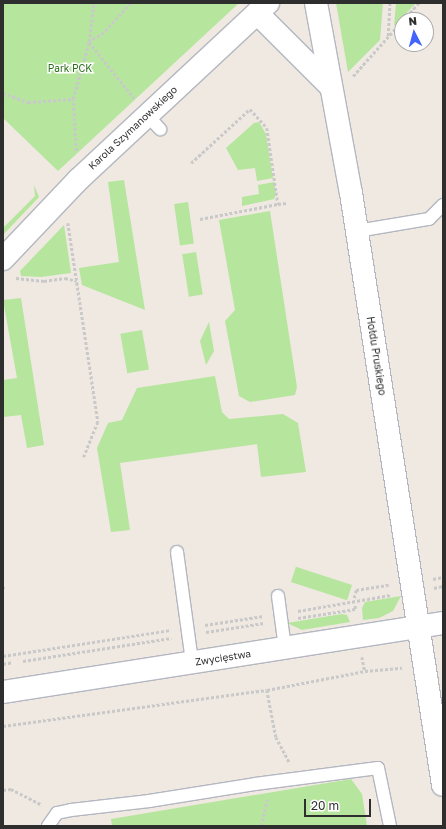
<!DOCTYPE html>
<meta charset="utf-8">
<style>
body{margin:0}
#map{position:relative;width:446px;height:829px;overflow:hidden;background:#efe9e1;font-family:"Golos Text",sans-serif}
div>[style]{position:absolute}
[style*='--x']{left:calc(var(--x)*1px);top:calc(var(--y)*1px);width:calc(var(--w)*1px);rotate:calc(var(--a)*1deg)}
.green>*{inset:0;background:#b6e59e;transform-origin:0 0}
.path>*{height:2.5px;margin-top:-1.25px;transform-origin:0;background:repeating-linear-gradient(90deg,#c9c9c9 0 3px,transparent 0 5px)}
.roads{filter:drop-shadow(1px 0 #b4b7c1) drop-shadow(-1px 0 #b4b7c1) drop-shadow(0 1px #b4b7c1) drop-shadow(0 -1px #b4b7c1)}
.service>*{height:12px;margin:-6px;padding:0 6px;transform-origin:6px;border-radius:6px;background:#fff}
.minor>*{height:22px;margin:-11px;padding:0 11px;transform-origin:11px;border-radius:11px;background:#fff}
.tertiary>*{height:22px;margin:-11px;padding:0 11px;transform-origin:11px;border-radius:11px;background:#fff}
span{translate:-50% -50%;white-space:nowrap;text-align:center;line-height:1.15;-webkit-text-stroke:3px #fff;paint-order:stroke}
.park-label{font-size:10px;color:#2c6e1b}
.street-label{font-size:10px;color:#2e2e2e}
.frame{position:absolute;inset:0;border:4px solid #2e2e2e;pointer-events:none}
.north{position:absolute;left:394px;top:12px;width:40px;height:40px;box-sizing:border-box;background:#fff;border:1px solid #ababab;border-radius:50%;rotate:354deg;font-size:11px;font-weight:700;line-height:16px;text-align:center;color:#2e2e2e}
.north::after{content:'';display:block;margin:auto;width:14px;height:18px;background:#4264fb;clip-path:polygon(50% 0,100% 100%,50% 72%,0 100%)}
.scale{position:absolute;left:304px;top:799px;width:67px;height:18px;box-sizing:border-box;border:2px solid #2e2e2e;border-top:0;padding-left:5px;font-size:12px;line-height:14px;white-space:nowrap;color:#2e2e2e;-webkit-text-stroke:3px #fff;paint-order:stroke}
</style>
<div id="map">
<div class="green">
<i style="clip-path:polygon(3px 3px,239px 3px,58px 171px,3px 118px)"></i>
<i style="clip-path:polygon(336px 3px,383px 3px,380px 40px,348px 72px)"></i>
<i style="clip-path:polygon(396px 3px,416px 3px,394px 26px)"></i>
<i style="clip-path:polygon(259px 122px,266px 134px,273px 178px,257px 181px,255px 168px,238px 170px,226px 148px,254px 123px)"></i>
<i style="clip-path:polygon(124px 180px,145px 310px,82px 285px,79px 268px,119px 262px,108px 182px)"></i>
<i style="clip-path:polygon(274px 182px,276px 194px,274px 199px,242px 206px,242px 197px,259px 194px,258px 185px)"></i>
<i style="clip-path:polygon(34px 185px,39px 197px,3px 235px,3px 228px,35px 196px)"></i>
<i style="left:188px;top:202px;width:42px;height:14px;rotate:82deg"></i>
<i style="clip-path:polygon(270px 211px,297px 387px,295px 395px,250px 402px,239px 396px,225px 321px,235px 310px,219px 220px)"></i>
<i style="clip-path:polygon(64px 225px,71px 273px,41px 277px,21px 276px,20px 271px)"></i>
<i style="left:196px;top:252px;width:43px;height:14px;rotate:81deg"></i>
<i style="clip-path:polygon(21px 298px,44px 445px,27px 448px,21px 415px,3px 417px,3px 380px,17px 378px,3px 300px)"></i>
<i style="clip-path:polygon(209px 322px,214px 351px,206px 365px,200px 341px)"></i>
<i style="left:142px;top:330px;width:40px;height:22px;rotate:80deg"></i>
<i style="clip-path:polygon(215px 376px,222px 412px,229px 419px,283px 414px,298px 423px,306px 472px,261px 477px,257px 444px,120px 463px,130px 530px,111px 532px,97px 448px,108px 423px,122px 420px,137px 388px)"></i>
<i style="left:352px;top:585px;width:16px;height:59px;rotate:108deg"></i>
<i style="clip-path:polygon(401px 596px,393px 611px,379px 618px,363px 620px,362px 608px,365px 602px)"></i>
<i style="clip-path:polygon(342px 614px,347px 615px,350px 622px,302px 630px,287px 623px)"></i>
<i style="clip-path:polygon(351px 779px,362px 794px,367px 826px,112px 826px,111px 819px)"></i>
</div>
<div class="path">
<i style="--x:131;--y:3;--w:40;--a:132"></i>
<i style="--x:104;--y:33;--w:17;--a:149"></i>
<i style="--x:89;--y:42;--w:72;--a:51.2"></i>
<i style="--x:403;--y:20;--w:23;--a:-47"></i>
<i style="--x:388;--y:36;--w:33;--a:-87"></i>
<i style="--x:353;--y:76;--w:74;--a:-48.3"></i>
<i style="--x:3;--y:93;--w:27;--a:20"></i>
<i style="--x:28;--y:102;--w:45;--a:-3.8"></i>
<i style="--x:76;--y:151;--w:52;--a:-93.3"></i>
<i style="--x:73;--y:99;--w:59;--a:-74.3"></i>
<i style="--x:89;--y:42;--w:39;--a:-83"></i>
<i style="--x:191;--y:163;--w:80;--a:-42.5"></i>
<i style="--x:250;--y:109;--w:25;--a:48"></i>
<i style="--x:267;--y:128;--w:77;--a:81.8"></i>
<i style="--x:278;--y:204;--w:9;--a:-6"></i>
<i style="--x:200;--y:219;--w:79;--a:-10.9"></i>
<i style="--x:68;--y:223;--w:201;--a:81.4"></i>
<i style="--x:98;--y:422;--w:40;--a:112"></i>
<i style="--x:16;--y:278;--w:28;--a:6"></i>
<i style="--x:44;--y:281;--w:21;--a:-8"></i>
<i style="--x:65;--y:278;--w:12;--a:14"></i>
<i style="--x:433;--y:579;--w:10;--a:-11"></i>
<i style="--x:3;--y:588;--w:2;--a:0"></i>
<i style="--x:434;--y:588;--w:9;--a:-13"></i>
<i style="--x:354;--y:598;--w:8;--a:-76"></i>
<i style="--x:356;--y:590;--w:33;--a:-9"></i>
<i style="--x:298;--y:611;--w:94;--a:-9.8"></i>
<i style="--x:298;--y:618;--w:58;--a:-9"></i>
<i style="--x:355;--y:609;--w:4;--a:-90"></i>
<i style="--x:205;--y:625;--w:59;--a:-8.8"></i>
<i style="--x:206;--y:632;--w:59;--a:-8.8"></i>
<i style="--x:3;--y:656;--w:169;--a:-8.8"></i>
<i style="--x:362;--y:657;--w:14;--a:78"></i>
<i style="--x:23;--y:661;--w:150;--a:-8.8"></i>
<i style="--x:3;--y:664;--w:10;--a:-11"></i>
<i style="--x:267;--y:690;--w:48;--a:79.2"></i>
<i style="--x:276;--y:737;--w:30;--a:62"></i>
<i style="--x:3;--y:726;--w:266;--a:-7.8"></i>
<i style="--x:267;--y:690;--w:100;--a:-11"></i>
<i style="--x:365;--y:671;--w:37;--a:-5"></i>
<i style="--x:3;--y:790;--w:8;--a:-7"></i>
<i style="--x:11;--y:789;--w:35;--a:27"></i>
<i style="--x:261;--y:826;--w:27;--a:-77"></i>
</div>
<div class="roads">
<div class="service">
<i style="--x:146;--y:114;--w:21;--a:47"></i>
<i style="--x:357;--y:231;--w:73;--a:-9.5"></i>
<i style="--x:429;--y:219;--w:20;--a:-45"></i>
<i style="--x:177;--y:552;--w:111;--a:82.2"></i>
<i style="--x:278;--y:596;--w:52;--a:82.3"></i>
<i style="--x:48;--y:826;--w:16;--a:-55"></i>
<i style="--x:57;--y:813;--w:14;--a:-12"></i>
<i style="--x:71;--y:810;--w:79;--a:-6.6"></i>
<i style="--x:149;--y:801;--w:107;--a:-9.1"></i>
<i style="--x:255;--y:784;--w:124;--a:-7.4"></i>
<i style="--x:378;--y:768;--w:59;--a:78.3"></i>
</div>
<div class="minor">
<i style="--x:316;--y:3;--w:193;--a:79.6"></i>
<i style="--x:351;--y:193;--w:599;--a:81.17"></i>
<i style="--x:257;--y:13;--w:103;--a:45"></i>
<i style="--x:3;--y:259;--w:109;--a:-46.5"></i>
<i style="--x:78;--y:180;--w:260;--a:-43"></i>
</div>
<div class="tertiary">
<i style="--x:3;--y:692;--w:445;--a:-8.9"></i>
</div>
</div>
<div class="park-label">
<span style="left:70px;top:69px">Park PCK</span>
</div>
<div class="street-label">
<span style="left:133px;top:128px;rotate:-43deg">Karola Szymanowskiego</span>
<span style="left:376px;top:356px;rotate:81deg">Hołdu Pruskiego</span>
<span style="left:223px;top:658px;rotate:-9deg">Zwycięstwa</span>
</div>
<div class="frame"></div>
<div class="north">N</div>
<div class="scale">20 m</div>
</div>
